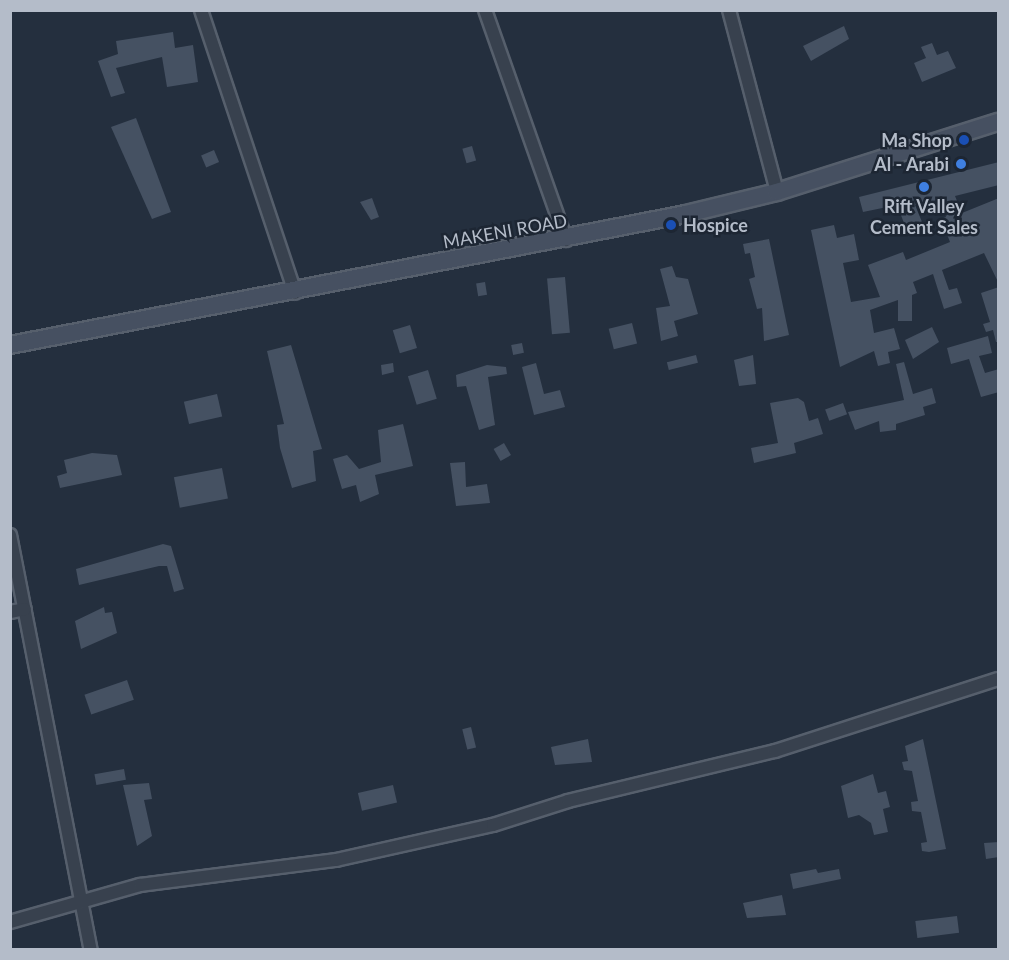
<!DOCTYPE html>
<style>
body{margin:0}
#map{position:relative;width:1009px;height:960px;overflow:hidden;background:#242f3e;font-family:Lato,sans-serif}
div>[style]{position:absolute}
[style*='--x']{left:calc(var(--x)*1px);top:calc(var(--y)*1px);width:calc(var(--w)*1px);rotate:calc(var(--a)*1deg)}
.building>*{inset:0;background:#455162;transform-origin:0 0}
.roads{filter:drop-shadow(2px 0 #565f6c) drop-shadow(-2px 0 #565f6c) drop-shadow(0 2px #565f6c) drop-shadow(0 -2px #565f6c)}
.street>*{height:12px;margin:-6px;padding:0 6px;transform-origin:6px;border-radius:6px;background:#38414e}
.secondary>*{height:16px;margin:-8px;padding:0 8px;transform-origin:8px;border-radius:8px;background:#465061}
.dots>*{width:16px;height:16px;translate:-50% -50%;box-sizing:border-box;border:3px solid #1d2633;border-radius:50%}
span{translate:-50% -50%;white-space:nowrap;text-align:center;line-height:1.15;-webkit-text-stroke:5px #1d2633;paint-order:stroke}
.poi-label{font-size:18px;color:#b4bcc9;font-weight:700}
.right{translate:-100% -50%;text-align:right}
.left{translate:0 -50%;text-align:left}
.street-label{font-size:18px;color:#b4bcc9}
.frame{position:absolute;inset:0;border:12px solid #b4bcc9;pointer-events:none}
</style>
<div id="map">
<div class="building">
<i style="clip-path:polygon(844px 26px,849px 39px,811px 61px,803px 46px)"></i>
<i style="clip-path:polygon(173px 32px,175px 48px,193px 45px,198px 82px,167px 87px,162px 57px,116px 68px,125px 93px,111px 97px,98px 61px,118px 54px,116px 41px)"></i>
<i style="clip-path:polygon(932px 43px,937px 55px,948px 51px,956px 68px,922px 82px,914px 63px,926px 58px,921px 47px)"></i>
<i style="clip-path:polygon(136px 118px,171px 212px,152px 219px,111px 127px)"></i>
<i style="left:472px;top:146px;width:15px;height:10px;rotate:74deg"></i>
<i style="left:214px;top:150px;width:13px;height:14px;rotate:67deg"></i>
<i style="clip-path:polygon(999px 162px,999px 185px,955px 196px,962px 213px,999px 198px,999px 284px,984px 253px,942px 270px,949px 290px,957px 288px,962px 303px,944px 309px,933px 274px,913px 282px,917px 293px,912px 295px,912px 321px,898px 321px,898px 300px,870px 310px,874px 333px,894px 328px,900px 349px,888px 352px,890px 363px,878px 366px,874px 351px,840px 367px,811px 230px,834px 225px,837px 238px,854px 234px,859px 260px,843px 263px,851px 302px,880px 297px,868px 265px,903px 252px,906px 260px,950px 242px,941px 219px,946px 217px,941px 199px,915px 205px,925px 229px,909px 236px,897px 205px,863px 212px,859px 197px)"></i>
<i style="clip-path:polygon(372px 198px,379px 217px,371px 220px,360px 202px)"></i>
<i style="clip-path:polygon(769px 239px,789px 335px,764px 341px,762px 308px,757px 309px,749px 279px,755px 277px,750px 253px,745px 254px,743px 244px)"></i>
<i style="clip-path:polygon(672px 266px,676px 277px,688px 279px,698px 314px,674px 321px,678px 336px,661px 341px,656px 308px,670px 306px,660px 269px)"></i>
<i style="left:565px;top:277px;width:56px;height:18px;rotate:85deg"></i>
<i style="left:485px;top:282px;width:13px;height:9px;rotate:81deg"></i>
<i style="clip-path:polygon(999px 287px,999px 342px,996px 342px,993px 330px,986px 332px,983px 324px,990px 322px,981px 293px)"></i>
<i style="left:632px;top:323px;width:21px;height:24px;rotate:76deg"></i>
<i style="left:410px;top:325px;width:24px;height:18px;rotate:73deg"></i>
<i style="clip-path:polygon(932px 327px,939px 342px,913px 359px,905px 340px)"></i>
<i style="clip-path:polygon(988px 336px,992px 353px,979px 356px,985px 373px,999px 369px,999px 392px,981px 397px,969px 359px,951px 364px,947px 348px)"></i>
<i style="left:522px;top:343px;width:10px;height:11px;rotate:79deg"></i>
<i style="clip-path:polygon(291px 345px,322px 449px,313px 451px,316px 481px,292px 488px,280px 448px,277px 425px,284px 424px,267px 351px)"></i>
<i style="left:696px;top:355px;width:8px;height:30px;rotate:76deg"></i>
<i style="clip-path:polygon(753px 355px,756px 384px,739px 386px,734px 360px)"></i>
<i style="clip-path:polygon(904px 362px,913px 394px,932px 388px,936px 403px,923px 407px,925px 415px,896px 424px,896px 430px,880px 432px,879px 421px,855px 430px,848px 412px,904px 400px,896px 364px)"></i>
<i style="clip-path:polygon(393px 363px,394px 372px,382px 375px,381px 365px)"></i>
<i style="clip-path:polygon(536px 363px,544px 394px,560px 390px,565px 407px,534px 415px,522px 367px)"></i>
<i style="clip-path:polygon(487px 365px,506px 367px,507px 374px,488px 377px,495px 425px,479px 430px,466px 386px,457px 387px,456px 375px)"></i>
<i style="left:428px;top:370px;width:30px;height:21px;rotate:73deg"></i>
<i style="left:217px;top:394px;width:23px;height:34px;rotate:77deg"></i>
<i style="clip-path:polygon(798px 398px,804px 402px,809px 421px,818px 418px,823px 434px,794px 443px,796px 453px,754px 463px,751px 448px,778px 443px,770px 403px)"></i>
<i style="left:843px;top:403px;width:12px;height:19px;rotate:70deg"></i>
<i style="clip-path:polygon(403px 424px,413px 466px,375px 475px,379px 494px,360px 502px,356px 485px,342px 489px,333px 459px,347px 455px,359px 469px,381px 462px,378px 430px)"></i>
<i style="left:504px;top:443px;width:14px;height:12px;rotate:60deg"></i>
<i style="clip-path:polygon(92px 453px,117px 455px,122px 475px,60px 488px,57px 476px,67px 473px,64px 460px)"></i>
<i style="clip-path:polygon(465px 462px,466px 487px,487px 484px,490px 503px,456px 506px,450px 463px)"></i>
<i style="left:222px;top:468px;width:31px;height:49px;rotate:79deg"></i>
<i style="clip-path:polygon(163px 544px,171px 546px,184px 589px,174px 592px,167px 566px,159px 566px,79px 585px,76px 569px)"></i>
<i style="clip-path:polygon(104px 607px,105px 613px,112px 612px,117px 633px,81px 649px,75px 621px)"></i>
<i style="left:127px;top:680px;width:21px;height:45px;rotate:71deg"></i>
<i style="left:471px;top:727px;width:21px;height:9px;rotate:76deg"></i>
<i style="clip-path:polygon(588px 739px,592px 762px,555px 765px,551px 747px)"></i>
<i style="clip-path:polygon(923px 739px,946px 849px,929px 852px,922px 851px,921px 843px,927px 842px,921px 812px,912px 811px,911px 802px,918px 801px,912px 771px,904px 770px,902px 762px,908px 761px,905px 746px)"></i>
<i style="left:124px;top:769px;width:11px;height:30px;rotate:80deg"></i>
<i style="clip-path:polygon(873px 774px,878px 793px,886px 791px,890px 807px,883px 809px,888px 832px,874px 835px,871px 823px,859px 815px,848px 818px,841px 786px)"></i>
<i style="clip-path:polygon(149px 783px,152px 799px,144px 800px,152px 836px,137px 846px,123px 785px)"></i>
<i style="left:393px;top:785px;width:18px;height:36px;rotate:77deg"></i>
<i style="clip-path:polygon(999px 842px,999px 857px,986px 859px,984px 843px)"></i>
<i style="clip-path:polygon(816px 869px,818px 873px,839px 869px,841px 879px,793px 889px,790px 874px)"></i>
<i style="clip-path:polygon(782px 895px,786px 915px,747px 918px,743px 903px)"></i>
<i style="left:957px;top:916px;width:17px;height:42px;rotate:83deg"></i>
</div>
<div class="roads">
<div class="street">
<i style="--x:201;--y:10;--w:298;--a:71.6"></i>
<i style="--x:485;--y:10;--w:244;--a:70.6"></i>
<i style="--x:729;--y:10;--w:188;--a:75.2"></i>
<i style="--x:10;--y:535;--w:423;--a:79"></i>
<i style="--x:10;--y:612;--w:15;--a:-11"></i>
<i style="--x:10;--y:922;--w:135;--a:-15.9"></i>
<i style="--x:140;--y:885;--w:198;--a:-7.3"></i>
<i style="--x:336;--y:860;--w:161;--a:-12.6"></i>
<i style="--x:493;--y:825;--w:79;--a:-17.7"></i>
<i style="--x:568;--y:801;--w:213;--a:-13.6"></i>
<i style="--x:775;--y:751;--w:234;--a:-17.9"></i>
</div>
<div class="secondary">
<i style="--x:10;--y:345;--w:689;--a:-10.97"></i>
<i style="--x:686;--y:214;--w:94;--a:-13.6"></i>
<i style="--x:777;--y:192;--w:232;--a:-17.6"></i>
</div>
</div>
<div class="dots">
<i style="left:964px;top:140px;background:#1a4fb4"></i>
<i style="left:961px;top:164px;background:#3f7fe0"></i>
<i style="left:924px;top:187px;background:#3f7fe0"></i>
<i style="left:671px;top:225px;background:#1a4fb4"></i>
</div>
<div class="poi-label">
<span class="right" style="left:952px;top:140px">Ma Shop</span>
<span class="right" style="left:949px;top:164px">Al - Arabi</span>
<span style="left:924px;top:217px">Rift Valley<br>Cement Sales</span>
<span class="left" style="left:683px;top:225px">Hospice</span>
</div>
<div class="street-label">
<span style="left:505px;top:231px;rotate:-10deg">MAKENI ROAD</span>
</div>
<div class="frame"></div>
</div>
